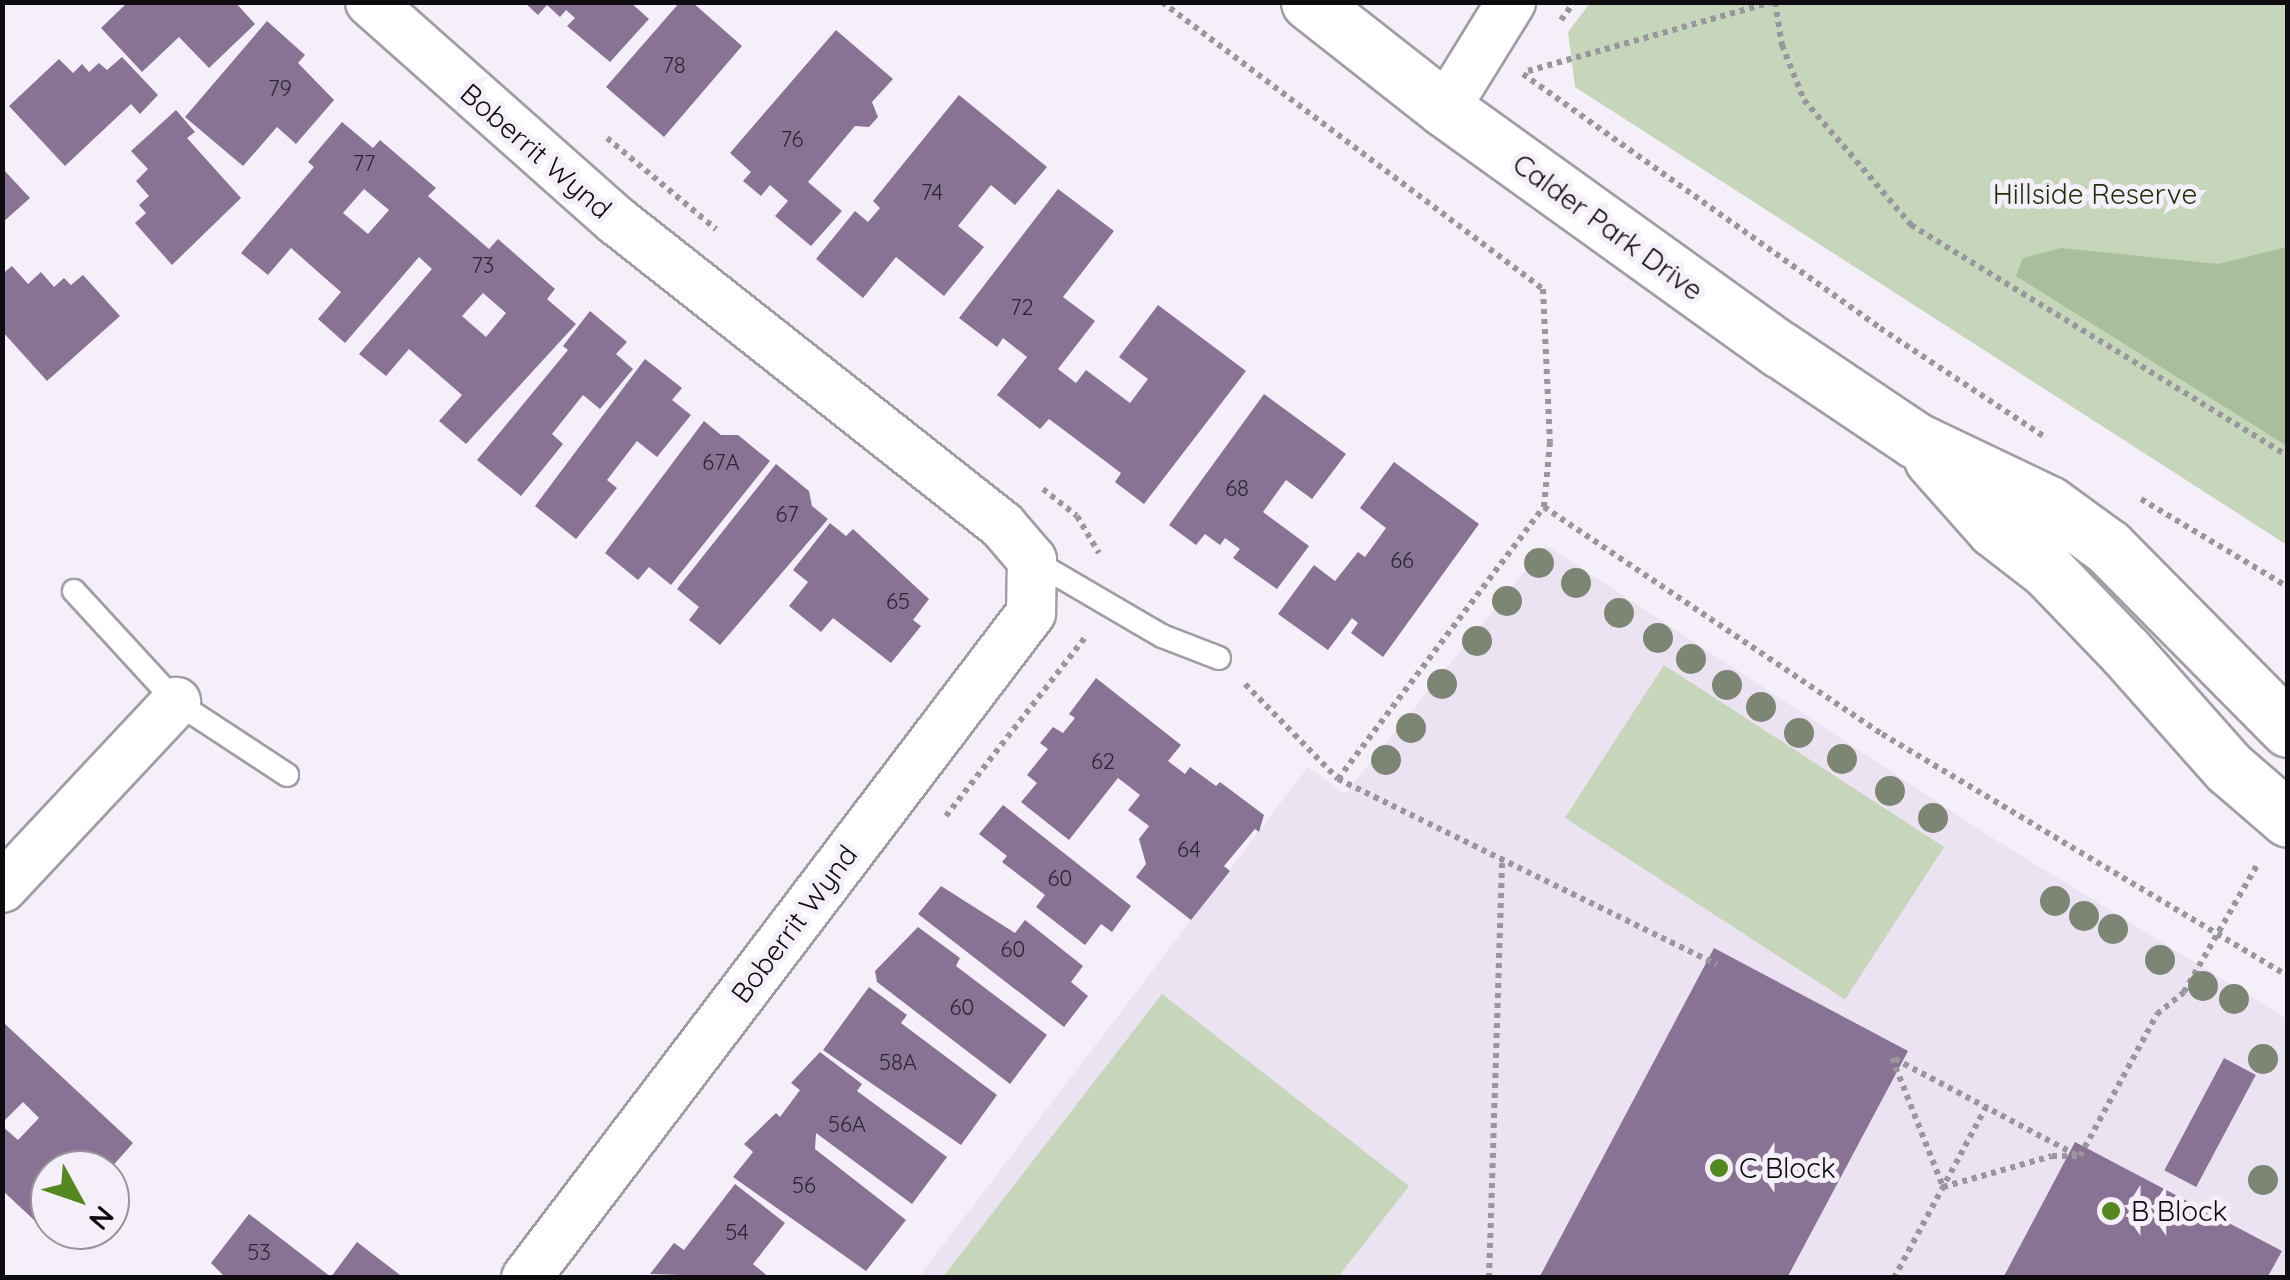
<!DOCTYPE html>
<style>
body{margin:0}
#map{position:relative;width:2290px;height:1280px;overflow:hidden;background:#f5eff9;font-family:Quicksand,sans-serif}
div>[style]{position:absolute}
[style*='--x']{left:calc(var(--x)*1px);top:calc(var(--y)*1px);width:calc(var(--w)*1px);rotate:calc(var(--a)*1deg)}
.built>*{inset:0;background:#ebe2f2}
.green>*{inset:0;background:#c6d6bb;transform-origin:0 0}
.forest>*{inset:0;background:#a9be9a}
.building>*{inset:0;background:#887395;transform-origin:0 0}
.path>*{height:6px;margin-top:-3px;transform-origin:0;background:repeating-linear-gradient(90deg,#9a969d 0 5px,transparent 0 10px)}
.roads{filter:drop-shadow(2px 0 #a29ca5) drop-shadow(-2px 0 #a29ca5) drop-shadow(0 2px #a29ca5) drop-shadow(0 -2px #a29ca5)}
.service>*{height:22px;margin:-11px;padding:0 11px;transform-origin:11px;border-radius:11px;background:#fff}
.minor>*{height:48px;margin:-24px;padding:0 24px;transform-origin:24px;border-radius:24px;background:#fff}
.tertiary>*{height:55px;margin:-27.5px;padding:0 27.5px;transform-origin:27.5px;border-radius:27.5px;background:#fff}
.trees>*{width:30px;height:30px;margin:-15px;border-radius:50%;background:#7d8674}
.dots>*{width:28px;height:28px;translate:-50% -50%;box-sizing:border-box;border:5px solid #f5eff9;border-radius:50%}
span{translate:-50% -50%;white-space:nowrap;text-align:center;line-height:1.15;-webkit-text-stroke:10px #f5eff9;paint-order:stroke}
.number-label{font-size:22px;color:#2c2631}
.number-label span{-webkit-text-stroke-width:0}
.street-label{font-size:28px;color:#0e0c10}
.park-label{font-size:28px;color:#1b3008}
.poi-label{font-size:28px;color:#0e0c10}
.left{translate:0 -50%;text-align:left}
.frame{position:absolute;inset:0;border:5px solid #0e0c10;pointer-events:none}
.north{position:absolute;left:30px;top:1150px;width:100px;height:100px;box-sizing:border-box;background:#f5eff9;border:2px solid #99949c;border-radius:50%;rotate:130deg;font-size:28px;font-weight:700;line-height:40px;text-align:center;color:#0e0c10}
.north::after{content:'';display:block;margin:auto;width:35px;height:45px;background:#538820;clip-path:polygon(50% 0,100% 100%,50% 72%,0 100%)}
</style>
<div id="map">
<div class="built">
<i style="clip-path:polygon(1546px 545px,1991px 837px,2287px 1019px,2287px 1277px,918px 1278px,1308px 767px,1345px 794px)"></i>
</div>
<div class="green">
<i style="clip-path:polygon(1591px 2px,2287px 3px,2287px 545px,1575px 87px,1568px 32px)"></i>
<i style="left:1664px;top:665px;width:334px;height:182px;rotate:33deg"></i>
<i style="clip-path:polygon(1162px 994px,1409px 1186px,1338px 1277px,943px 1277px)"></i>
</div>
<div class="forest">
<i style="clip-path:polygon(2287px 247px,2287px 446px,2016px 276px,2023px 258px,2061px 248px,2218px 264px)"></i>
</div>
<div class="building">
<i style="clip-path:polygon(128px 2px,235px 2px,255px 24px,209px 68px,179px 37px,142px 72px,101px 28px)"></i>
<i style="clip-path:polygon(524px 2px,630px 2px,649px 19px,610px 62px,567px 26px,575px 18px,566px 10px,560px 17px,547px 5px,538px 15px)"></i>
<i style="clip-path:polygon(680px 2px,692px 2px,742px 46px,664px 137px,606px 87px)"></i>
<i style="clip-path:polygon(267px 21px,305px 55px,298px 63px,334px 100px,296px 144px,277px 127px,243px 166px,185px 117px)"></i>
<i style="clip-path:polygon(836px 30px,893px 79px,872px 102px,878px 117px,869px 127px,855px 126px,808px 182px,842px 211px,811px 246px,775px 216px,788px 201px,770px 185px,761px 196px,743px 181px,751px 172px,730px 153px)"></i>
<i style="clip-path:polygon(122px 57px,158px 95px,140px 114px,131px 104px,65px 166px,9px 106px,59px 59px,73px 73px,82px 64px,89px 72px,99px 63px,107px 70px)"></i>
<i style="clip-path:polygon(959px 95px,1047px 167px,1015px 205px,991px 185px,958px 226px,984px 247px,944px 296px,896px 257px,863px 298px,816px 259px,855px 211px,868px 222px,880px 208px,873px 201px)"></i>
<i style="clip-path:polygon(176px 110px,195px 132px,187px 138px,241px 198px,172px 265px,135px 223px,146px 213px,139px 205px,149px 196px,136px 181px,148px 169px,131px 151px)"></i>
<i style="clip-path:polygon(evenodd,342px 122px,373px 148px,380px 140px,436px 188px,428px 196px,489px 249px,498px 239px,555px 289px,547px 299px,576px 324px,466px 444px,439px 421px,462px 395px,409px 349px,386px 376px,359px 354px,432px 269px,419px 257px,345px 343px,318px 319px,341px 292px,326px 279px,291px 248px,268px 275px,241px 253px,314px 167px,308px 162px,342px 122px,364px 189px,389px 210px,368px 234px,343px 213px,364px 189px,342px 122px,483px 293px,506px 313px,486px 337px,462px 316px,483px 293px)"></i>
<i style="clip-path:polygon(2px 168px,30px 198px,2px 223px)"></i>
<i style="clip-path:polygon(1058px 189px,1114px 231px,1063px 297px,1095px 321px,1058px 369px,1076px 383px,1086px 370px,1130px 403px,1148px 379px,1119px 357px,1158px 305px,1246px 371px,1144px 504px,1115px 482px,1121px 473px,1049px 419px,1040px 429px,997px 395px,1027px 357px,1003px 338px,997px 347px,959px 318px)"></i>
<i style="clip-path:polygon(12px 266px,28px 284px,41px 272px,54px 287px,64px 278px,71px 285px,83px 275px,120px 316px,47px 381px,2px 331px,2px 274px)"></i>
<i style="clip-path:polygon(590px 311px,627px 342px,616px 354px,633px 369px,600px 409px,583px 395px,552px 434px,563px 444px,521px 496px,477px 460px,568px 350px,563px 346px)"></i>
<i style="clip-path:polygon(645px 359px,682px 388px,672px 400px,691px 415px,657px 457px,637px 441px,607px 480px,617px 488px,576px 539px,535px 506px)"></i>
<i style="clip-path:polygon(1264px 394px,1346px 454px,1312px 499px,1286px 480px,1263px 512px,1309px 546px,1277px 589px,1233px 558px,1240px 549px,1225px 538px,1220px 545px,1205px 534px,1196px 545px,1169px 525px)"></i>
<i style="clip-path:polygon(704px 421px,721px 435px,738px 435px,770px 461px,671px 585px,649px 567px,638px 580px,605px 553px)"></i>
<i style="clip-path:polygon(1394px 462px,1479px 524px,1383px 657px,1351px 633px,1358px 623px,1352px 618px,1328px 650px,1278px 614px,1314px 565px,1335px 581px,1358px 552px,1365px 557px,1386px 528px,1360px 508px)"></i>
<i style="clip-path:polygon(776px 464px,809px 491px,812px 506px,828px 519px,720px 645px,689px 620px,699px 607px,677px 589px)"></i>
<i style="clip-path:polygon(830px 523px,846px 536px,853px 529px,929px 599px,913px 620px,921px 626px,891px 663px,833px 618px,821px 632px,789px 606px,808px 582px,793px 570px)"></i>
<i style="clip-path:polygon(1096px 678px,1181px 745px,1168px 761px,1185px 774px,1190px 767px,1216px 786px,1220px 782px,1264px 815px,1259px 832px,1255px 829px,1224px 866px,1230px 871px,1191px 920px,1136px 877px,1146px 864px,1139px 839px,1149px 826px,1128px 810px,1140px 795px,1118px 778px,1069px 840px,1021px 802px,1037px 783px,1027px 775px,1048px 749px,1040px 743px,1053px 727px,1063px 733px,1075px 718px,1069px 714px)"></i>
<i style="clip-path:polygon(1003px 805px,1131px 906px,1112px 932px,1101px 924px,1085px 945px,1036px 907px,1045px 895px,1002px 862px,1007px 856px,979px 834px)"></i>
<i style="clip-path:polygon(941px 886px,1015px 933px,1025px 920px,1083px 966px,1071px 982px,1088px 996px,1064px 1027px,918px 914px)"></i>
<i style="clip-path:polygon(918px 927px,960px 958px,956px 966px,1047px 1035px,1010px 1084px,877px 982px,875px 971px)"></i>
<i style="clip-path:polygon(1714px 948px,1908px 1051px,1787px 1278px,1539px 1278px)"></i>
<i style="clip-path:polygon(869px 987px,907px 1015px,901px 1023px,997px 1095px,961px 1145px,823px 1050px)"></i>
<i style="clip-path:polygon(5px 1024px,133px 1143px,109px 1170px,94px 1158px,83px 1170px,50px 1170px,50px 1235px,2px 1190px,2px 1126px,18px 1140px,39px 1118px,23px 1102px,2px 1123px)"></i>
<i style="clip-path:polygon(820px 1052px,862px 1084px,857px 1091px,947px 1157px,912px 1204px,816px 1133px,815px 1149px,906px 1220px,866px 1271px,733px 1177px,753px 1152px,744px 1144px,776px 1113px,780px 1117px,800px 1090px,791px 1083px)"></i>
<i style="left:2224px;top:1058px;width:36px;height:127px;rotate:28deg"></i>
<i style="clip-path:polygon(2075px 1142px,2282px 1251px,2267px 1278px,2003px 1278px)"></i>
<i style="clip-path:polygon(735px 1184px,785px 1223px,753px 1264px,770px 1278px,650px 1274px,674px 1243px,684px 1250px)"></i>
<i style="clip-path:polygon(249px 1214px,331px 1277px,357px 1242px,400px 1275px,398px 1278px,226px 1278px,211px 1263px)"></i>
</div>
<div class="path">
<i style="--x:1162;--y:2;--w:477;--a:37"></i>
<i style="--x:1543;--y:289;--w:153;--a:87.4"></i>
<i style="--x:1550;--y:442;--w:65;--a:95.3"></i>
<i style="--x:1775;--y:2;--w:44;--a:80.8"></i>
<i style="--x:1782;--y:45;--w:59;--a:68.2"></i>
<i style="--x:1804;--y:100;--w:165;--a:49.4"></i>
<i style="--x:1911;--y:225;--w:442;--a:31.5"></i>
<i style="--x:1561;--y:20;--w:22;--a:-54"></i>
<i style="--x:1528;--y:71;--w:254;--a:-15.8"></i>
<i style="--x:1523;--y:74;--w:438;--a:35.4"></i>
<i style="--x:1880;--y:328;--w:199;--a:33.5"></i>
<i style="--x:607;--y:138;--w:142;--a:39.9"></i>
<i style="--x:1043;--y:489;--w:43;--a:38.5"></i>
<i style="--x:1077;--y:516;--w:43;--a:59.3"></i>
<i style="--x:2141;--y:499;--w:171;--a:30.9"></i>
<i style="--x:1245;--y:684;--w:133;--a:45.6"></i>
<i style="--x:1338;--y:779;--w:341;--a:-52.9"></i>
<i style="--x:1544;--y:507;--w:407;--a:33.9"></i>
<i style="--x:1882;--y:734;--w:473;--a:30.8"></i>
<i style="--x:1338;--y:779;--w:422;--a:26.1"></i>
<i style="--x:946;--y:816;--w:228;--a:-52.1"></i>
<i style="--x:1892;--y:1058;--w:139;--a:68.4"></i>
<i style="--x:1943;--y:1187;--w:113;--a:-15.9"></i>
<i style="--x:2052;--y:1156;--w:28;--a:0"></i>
<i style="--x:1895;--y:1059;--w:207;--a:27.9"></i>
<i style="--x:2080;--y:1156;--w:162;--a:-61.5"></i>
<i style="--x:2157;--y:1014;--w:35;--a:-39"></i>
<i style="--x:2184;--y:992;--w:146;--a:-60.1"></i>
<i style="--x:1489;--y:1278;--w:415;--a:-88.2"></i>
<i style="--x:1894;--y:1278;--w:194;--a:-61.7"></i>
</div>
<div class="roads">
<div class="service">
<i style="--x:1032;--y:560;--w:151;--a:30.3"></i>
<i style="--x:1162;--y:636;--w:61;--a:21.1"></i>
<i style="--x:74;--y:591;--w:151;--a:47.4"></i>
<i style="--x:176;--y:702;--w:133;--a:33.3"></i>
</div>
<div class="minor">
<i style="--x:370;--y:2;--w:330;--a:41.6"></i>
<i style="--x:617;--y:221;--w:491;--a:38.3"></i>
<i style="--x:1002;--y:525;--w:46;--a:49.4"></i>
<i style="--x:1032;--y:560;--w:53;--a:91.1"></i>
<i style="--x:1031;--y:613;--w:835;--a:127.21"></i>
<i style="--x:1445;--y:109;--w:126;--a:-58.3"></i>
<i style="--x:2;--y:888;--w:255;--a:-46.9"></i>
</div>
<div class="tertiary">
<i style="--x:1309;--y:2;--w:173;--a:38.2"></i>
<i style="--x:1445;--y:109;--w:413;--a:35.7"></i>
<i style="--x:1781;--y:350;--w:161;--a:33.9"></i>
<i style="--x:1915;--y:440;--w:148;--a:25.5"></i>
<i style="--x:2049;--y:504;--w:73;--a:36.1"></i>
<i style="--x:2108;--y:547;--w:256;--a:45.3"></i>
<i style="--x:1932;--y:459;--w:94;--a:48.5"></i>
<i style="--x:1994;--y:529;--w:67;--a:37.7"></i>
<i style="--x:2047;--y:570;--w:112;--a:46.1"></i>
<i style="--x:2125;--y:651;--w:157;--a:48.4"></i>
<i style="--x:2229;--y:768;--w:78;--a:40.8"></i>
</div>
</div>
<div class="trees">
<i style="left:1539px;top:563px"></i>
<i style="left:1576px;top:583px"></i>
<i style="left:1507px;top:601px"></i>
<i style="left:1619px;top:613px"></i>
<i style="left:1658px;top:638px"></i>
<i style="left:1477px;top:641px"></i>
<i style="left:1691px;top:659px"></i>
<i style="left:1442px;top:684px"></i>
<i style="left:1727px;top:685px"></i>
<i style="left:1761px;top:707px"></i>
<i style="left:1411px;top:728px"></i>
<i style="left:1799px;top:733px"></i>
<i style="left:1842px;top:759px"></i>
<i style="left:1386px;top:760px"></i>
<i style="left:1890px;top:791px"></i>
<i style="left:1933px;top:818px"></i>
<i style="left:2055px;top:901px"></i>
<i style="left:2084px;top:916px"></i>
<i style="left:2113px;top:929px"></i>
<i style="left:2160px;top:960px"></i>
<i style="left:2203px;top:986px"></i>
<i style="left:2234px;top:999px"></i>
<i style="left:2263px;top:1059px"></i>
<i style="left:2263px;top:1180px"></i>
</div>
<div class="dots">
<i style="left:1719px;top:1168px;background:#538820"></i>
<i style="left:2111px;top:1211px;background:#538820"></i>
</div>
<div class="number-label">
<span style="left:674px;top:66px">78</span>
<span style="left:280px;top:89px">79</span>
<span style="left:792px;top:140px">76</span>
<span style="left:364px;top:164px">77</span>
<span style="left:932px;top:193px">74</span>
<span style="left:483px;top:266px">73</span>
<span style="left:1022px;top:308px">72</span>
<span style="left:721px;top:463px">67A</span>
<span style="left:1237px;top:489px">68</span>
<span style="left:787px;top:515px">67</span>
<span style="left:1402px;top:561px">66</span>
<span style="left:898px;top:602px">65</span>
<span style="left:1103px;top:762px">62</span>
<span style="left:1189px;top:850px">64</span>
<span style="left:1060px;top:879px">60</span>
<span style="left:1013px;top:950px">60</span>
<span style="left:962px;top:1008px">60</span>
<span style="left:898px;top:1063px">58A</span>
<span style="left:847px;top:1125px">56A</span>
<span style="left:804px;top:1186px">56</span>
<span style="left:737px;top:1233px">54</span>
<span style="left:259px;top:1253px">53</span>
</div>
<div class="street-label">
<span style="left:536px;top:151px;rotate:41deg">Boberrit Wynd</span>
<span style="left:1608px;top:227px;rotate:36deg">Calder Park Drive</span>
<span style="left:794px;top:924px;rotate:-53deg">Boberrit Wynd</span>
</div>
<div class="park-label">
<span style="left:2095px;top:194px">Hillside Reserve</span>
</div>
<div class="poi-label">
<span class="left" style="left:1739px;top:1168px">C Block</span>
<span class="left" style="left:2131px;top:1211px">B Block</span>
</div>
<div class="frame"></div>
<div class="north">N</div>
</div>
